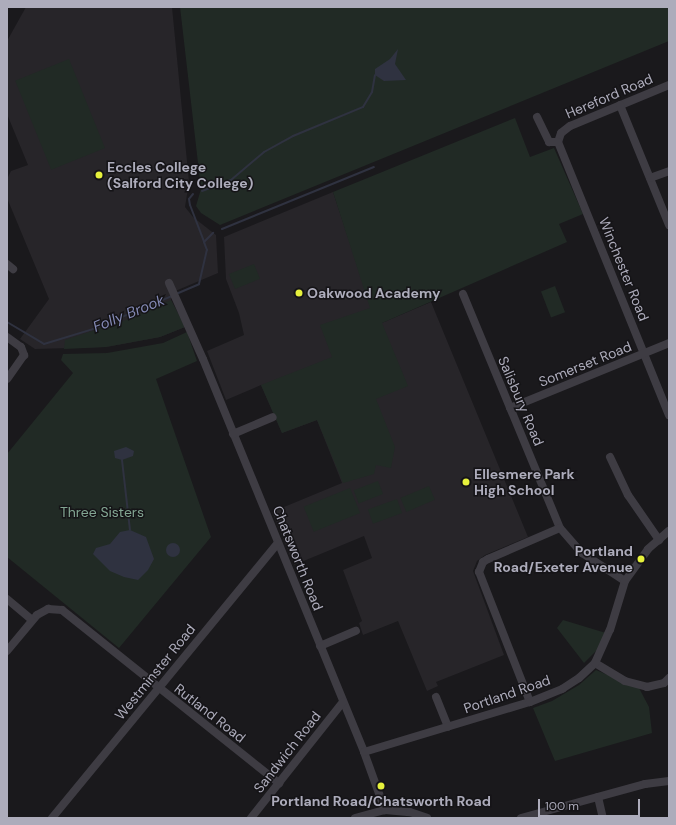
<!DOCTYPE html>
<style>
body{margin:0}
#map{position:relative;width:676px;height:825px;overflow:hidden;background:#1a191c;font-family:"DM Sans",sans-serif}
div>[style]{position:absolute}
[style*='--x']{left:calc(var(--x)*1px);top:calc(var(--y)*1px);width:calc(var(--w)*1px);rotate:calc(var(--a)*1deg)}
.built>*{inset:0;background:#272529}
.green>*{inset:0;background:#212a25;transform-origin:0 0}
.water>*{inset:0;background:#2f3240}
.round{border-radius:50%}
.stream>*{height:2px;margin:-1px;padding:0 1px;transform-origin:1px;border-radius:1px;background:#2f3240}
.minor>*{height:8px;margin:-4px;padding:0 4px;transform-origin:4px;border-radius:4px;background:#3e3c43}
.dots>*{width:11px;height:11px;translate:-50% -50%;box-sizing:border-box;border:2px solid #151417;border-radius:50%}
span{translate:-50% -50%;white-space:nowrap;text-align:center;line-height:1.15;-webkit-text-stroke:3px #151417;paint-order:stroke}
.street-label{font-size:14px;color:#adacbb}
.poi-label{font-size:14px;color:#adacbb;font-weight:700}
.left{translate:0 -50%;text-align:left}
.right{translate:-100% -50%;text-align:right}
.park-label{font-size:14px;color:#83a693}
.water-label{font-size:15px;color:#848ab5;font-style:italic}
.frame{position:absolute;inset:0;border:8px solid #adacbb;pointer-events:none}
.scale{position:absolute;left:538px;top:799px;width:102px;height:18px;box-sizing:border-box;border:2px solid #adacbb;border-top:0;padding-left:5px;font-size:12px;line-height:14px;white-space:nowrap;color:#adacbb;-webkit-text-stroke:3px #151417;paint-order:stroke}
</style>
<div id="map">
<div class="built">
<i style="clip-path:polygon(26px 7px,172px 7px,189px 182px,185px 207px,193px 217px,216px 235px,218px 273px,173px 292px,171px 300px,185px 327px,160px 337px,106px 347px,35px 349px,20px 339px,49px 299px,7px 198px,7px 179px,11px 171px,28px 165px,7px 114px,7px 41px)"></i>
<i style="clip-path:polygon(333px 192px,377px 325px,431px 302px,528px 537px,485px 555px,477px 561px,473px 571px,504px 655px,436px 682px,438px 686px,427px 691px,398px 621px,363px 635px,359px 623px,362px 621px,343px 570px,372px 558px,364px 536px,294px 565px,272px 512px,342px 483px,317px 420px,282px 433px,261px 385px,226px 400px,207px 351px,244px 335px,239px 313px,226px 279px,224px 237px)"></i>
</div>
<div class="green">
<i style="clip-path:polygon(180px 7px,669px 7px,669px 41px,220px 225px,201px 213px,196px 206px,201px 189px)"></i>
<i style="left:69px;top:59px;width:96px;height:58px;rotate:68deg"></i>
<i style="clip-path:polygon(515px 118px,530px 157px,554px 148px,583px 214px,559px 224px,567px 242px,382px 323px,408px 386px,376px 399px,395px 447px,391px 468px,376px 465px,374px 474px,343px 483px,317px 420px,282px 433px,261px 385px,332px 357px,320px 325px,370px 308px,333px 192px)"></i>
<i style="left:254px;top:264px;width:16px;height:27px;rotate:68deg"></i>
<i style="left:555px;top:286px;width:28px;height:15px;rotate:69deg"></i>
<i style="clip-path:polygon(171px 300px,185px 327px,160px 337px,106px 347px,64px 349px,65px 340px,126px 320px)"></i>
<i style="clip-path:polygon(187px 332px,197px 361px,156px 379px,211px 537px,119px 648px,7px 557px,7px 454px,73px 373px,61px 360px,63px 354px,107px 353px,163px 343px)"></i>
<i style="left:378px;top:481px;width:14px;height:26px;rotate:69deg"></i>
<i style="left:429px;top:486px;width:15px;height:31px;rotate:67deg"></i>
<i style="left:350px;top:488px;width:27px;height:50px;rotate:68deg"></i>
<i style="left:397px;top:499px;width:15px;height:31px;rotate:70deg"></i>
<i style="clip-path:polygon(563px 620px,606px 633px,599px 648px,584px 663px,557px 628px)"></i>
<i style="clip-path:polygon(596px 670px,639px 688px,649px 707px,652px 733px,555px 761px,533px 708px,552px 701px,579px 685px)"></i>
</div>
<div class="water">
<i style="clip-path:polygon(398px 49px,395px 64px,406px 80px,384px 81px,375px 75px,375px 69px,390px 59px)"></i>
<i style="clip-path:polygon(126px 447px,134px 451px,133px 456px,122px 460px,115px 458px,114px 451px)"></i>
<i style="clip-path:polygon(130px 530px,146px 537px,154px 559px,148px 570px,138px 580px,124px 577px,110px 571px,93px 554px,96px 548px,110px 544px,120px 532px)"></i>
<i class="round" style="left:166px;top:543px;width:14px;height:14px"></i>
</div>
<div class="stream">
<i style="--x:202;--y:191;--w:31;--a:-21"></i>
<i style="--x:231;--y:180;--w:43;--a:-40.3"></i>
<i style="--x:264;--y:152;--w:33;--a:-29"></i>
<i style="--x:293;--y:136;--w:76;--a:-22.5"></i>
<i style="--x:363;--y:107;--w:17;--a:-59"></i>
<i style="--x:372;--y:92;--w:17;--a:-80"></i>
<i style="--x:193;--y:194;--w:6;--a:129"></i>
<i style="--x:189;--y:199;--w:6;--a:81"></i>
<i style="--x:190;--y:205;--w:40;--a:69"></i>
<i style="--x:222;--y:229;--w:164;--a:-22.2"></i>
<i style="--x:176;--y:294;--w:25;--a:-23"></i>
<i style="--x:199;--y:284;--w:35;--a:-77"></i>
<i style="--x:207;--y:250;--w:9;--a:-111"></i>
<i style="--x:204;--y:242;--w:13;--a:-45"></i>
<i style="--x:7;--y:322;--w:43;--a:30.7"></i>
<i style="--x:44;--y:344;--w:51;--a:-17"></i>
<i style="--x:93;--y:329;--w:86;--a:-22.7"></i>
<i style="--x:122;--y:460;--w:70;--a:83.5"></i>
</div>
<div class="minor">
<i style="--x:669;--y:85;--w:107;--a:157.5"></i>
<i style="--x:570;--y:126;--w:11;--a:142"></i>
<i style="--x:561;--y:133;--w:9;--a:108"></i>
<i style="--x:558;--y:142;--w:295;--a:67.9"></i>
<i style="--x:620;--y:105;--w:130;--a:67.8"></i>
<i style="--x:537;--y:117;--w:28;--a:64"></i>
<i style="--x:549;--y:142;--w:9;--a:0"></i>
<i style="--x:650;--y:178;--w:20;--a:-20"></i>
<i style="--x:7;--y:264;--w:8;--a:40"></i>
<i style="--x:169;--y:283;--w:83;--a:65.9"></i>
<i style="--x:203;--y:359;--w:425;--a:67.7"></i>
<i style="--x:364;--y:752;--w:62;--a:70.1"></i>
<i style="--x:463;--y:294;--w:253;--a:67.5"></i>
<i style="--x:560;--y:528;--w:33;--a:49"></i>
<i style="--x:582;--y:553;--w:51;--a:33.1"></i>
<i style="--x:7;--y:337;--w:17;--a:36"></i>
<i style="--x:21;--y:347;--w:9;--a:69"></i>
<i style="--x:24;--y:355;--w:29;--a:125"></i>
<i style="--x:510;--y:408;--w:172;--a:-22.2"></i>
<i style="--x:233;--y:434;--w:43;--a:-23"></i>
<i style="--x:610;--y:457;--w:42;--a:64.7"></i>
<i style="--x:628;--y:495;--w:55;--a:55.4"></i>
<i style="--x:7;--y:599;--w:31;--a:40"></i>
<i style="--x:320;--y:646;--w:39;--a:-23"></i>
<i style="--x:7;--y:651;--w:47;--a:-50.2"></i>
<i style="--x:37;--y:615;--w:13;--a:-29"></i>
<i style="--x:48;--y:609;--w:14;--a:4"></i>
<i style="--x:62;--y:610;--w:278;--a:38.6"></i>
<i style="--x:595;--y:663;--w:35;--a:31"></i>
<i style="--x:625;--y:681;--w:23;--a:15"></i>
<i style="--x:647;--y:687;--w:17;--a:-13"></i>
<i style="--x:664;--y:683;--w:7;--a:-45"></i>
<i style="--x:436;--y:697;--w:32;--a:68"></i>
<i style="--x:530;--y:702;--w:140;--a:-111.4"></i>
<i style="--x:479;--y:572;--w:11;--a:-68"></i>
<i style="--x:483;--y:562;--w:6;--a:-31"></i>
<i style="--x:488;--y:559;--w:78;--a:-23.3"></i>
<i style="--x:364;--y:752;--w:173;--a:-16.8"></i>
<i style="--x:530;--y:702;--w:35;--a:-22"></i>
<i style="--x:562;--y:689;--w:20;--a:-33"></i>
<i style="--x:579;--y:678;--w:22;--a:-43"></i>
<i style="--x:595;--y:663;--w:36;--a:-66"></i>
<i style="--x:610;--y:630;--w:51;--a:-73"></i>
<i style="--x:625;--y:581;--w:39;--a:-54"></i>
<i style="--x:648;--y:549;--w:28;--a:-41"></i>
<i style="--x:598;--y:797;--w:22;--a:77"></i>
<i style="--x:52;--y:818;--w:356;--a:-50.6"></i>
<i style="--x:251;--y:818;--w:148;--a:-51.6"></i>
<i style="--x:355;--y:818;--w:31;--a:-15"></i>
<i style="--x:385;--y:810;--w:25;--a:5"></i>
<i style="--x:410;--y:812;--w:18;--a:19"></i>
<i style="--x:521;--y:818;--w:129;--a:-15.3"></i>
<i style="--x:645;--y:784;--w:24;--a:-7"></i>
</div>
<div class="dots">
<i style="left:99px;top:175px;background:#e6f13c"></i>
<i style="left:299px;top:293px;background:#e6f13c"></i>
<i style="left:466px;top:482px;background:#e6f13c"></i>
<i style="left:641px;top:559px;background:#e6f13c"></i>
<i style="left:381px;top:786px;background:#e6f13c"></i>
</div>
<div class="street-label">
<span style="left:609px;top:96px;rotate:-23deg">Hereford Road</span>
<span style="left:624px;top:269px;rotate:68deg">Winchester Road</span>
<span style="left:585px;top:364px;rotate:-22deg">Somerset Road</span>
<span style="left:521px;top:401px;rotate:67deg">Salisbury Road</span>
<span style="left:298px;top:558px;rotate:68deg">Chatsworth Road</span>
<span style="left:155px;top:672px;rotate:-51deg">Westminster Road</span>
<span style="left:507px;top:694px;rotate:-19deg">Portland Road</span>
<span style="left:210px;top:713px;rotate:38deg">Rutland Road</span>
<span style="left:287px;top:752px;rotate:-52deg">Sandwich Road</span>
</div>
<div class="poi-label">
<span class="left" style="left:107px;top:175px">Eccles College<br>(Salford City College)</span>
<span class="left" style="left:307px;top:293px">Oakwood Academy</span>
<span class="left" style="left:474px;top:482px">Ellesmere Park<br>High School</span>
<span class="right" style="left:633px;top:559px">Portland<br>Road/Exeter Avenue</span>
<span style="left:381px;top:801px">Portland Road/Chatsworth Road</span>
</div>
<div class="park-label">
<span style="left:102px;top:512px">Three Sisters</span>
</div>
<div class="water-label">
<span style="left:129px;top:314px;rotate:-22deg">Folly Brook</span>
</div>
<div class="frame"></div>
<div class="scale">100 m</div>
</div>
